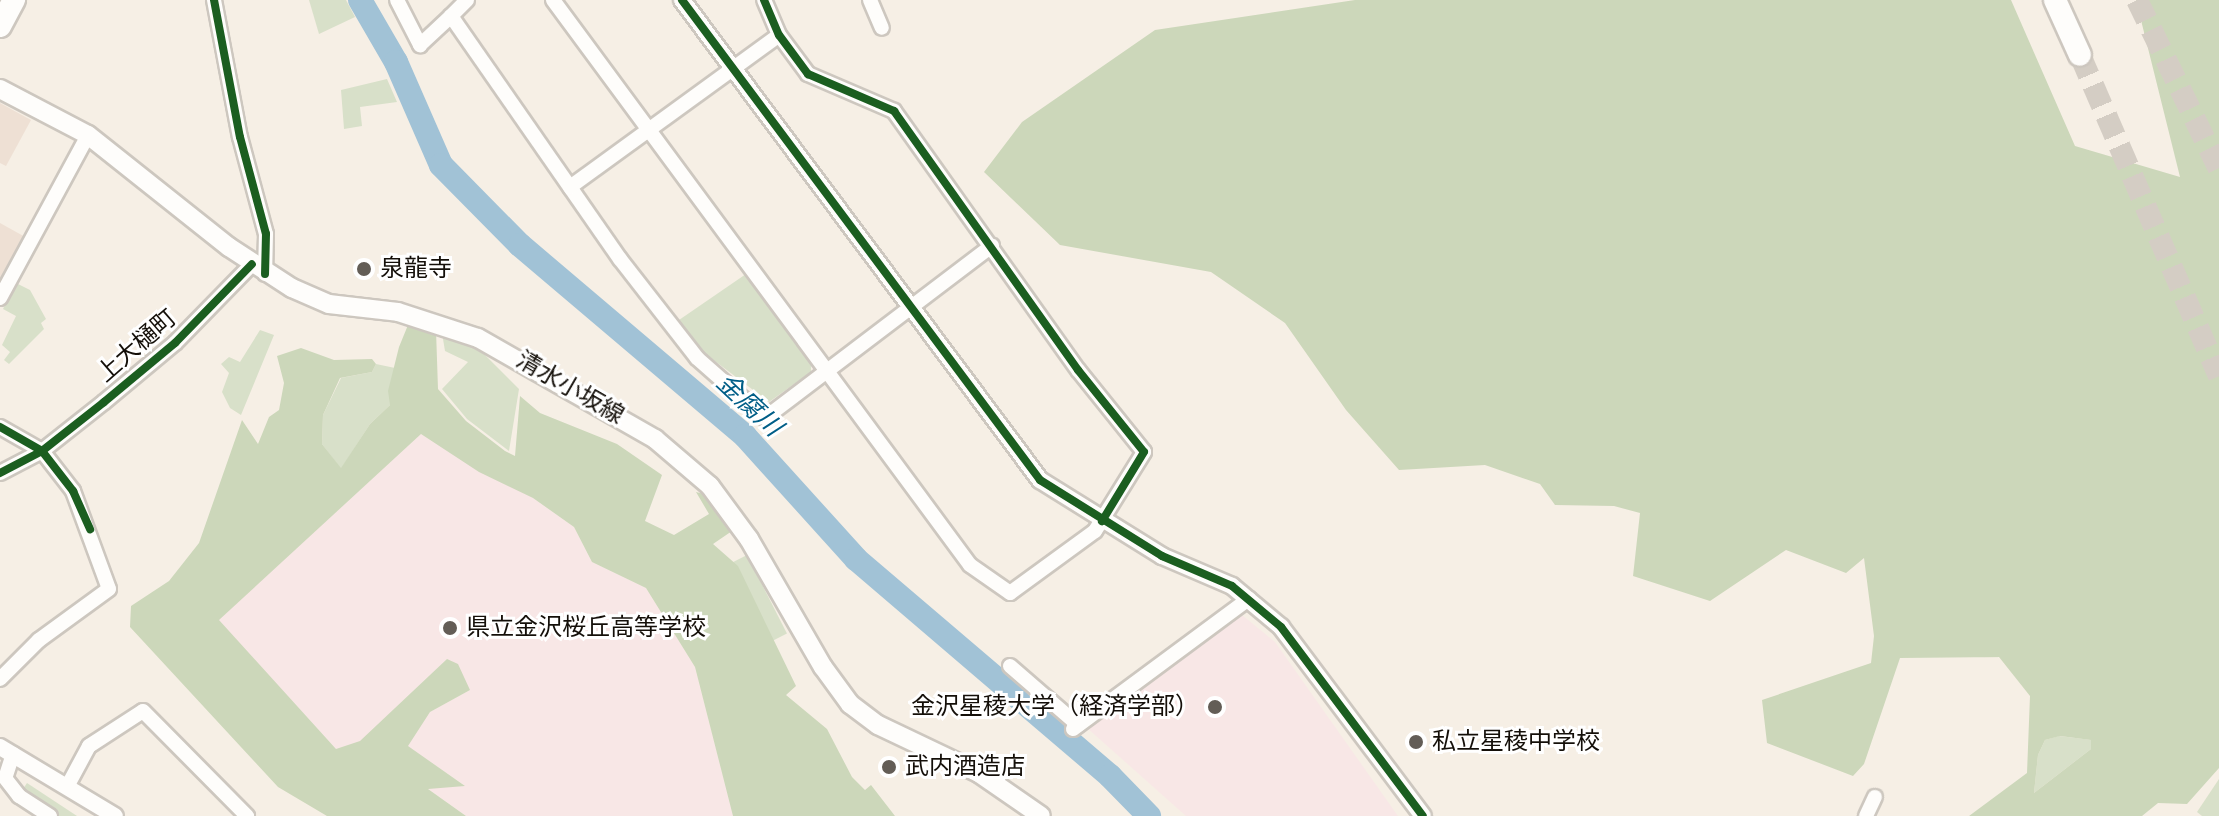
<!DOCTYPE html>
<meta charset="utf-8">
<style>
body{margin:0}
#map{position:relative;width:2219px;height:816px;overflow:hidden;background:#f6efe5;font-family:Roboto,"Noto Sans JP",sans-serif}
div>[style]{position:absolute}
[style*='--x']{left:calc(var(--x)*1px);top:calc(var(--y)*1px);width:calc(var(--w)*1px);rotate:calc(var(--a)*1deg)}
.commercial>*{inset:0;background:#eee0d4}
.education>*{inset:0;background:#f8e7e6}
.green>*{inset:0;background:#d8e0c9;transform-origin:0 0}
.forest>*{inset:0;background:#ccd7ba}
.river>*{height:24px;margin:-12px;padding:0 12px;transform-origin:12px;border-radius:12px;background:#a1c2d6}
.trunk-tunnel>*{height:22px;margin-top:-11px;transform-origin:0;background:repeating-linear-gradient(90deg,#d4cdc4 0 22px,transparent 0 33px)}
.roads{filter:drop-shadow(2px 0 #cdc7bf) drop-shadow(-2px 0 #cdc7bf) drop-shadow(0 2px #cdc7bf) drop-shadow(0 -2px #cdc7bf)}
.minor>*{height:14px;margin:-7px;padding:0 7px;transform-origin:7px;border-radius:7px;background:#fefdfb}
.tertiary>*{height:16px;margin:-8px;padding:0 8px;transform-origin:8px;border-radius:8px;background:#fefdfb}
.secondary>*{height:18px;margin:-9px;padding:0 9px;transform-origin:9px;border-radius:9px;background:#fefdfb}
.trunk>*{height:22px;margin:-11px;padding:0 11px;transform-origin:11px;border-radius:11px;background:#fefdfb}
.cycleway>*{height:8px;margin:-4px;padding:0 4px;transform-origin:4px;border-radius:4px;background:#1b5e20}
.dots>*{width:22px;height:22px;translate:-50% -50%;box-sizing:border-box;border:4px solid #fff;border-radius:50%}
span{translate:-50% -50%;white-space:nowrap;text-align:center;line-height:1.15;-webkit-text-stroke:6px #fff;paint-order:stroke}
.poi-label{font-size:24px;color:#140f09}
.left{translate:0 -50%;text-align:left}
.right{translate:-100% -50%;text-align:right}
.street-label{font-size:24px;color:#140f09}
.water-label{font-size:26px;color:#005e87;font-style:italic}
</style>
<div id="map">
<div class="commercial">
<i style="clip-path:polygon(0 103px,31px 120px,6px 166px,0 163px)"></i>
<i style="clip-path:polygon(0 223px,27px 238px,0 287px)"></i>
</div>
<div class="education">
<i style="clip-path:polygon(421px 434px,533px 498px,574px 527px,592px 562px,646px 588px,695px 667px,733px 816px,466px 816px,427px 788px,464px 785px,407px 746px,430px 712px,470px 690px,447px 659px,360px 742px,336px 749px,218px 620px)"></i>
<i style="clip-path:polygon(1242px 615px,1275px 642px,1398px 816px,1186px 816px,1086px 727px)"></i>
</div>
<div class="green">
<i style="clip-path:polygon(309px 0,346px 0,355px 17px,319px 34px)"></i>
<i style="clip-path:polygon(387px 79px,397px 102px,360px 107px,362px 126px,344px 129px,341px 90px)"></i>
<i style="clip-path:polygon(746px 274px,811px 364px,811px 372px,769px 402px,699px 349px,679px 320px)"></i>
<i style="clip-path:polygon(16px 283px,30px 290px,46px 319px,41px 323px,44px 329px,9px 364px,4px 360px,10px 352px,2px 345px,16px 316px,3px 309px)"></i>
<i style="clip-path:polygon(260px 330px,274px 335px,241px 415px,230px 408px,222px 392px,229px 373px,221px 364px,229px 357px,240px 362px)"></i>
<i style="clip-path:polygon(442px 333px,476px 346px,519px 389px,509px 451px,467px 419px,442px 389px,468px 362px,445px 351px)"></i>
<i style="clip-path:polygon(376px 364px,395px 368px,390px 405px,370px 424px,341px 469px,322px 444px,323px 415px,341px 378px,372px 372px)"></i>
<i style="left:747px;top:555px;width:88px;height:16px;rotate:63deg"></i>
<i style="clip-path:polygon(2059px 736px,2092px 740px,2091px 749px,2034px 793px,2038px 755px,2045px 740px)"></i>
<i style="clip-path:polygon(2219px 779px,2219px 816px,2202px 816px,2197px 812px)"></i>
<i style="clip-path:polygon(27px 783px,77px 816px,59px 816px,29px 798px,23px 789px)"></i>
</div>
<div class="forest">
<i style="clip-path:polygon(evenodd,1355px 0,2011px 0,2075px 146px,2180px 177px,2136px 0,2219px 0,2219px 768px,2187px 804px,2158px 803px,2142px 816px,1969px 816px,2027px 773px,2030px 696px,1999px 657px,1900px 658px,1864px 764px,1853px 776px,1767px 743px,1762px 700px,1871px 663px,1874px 636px,1864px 558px,1846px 573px,1786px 550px,1710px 601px,1633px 576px,1640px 513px,1614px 506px,1555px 505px,1540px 484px,1485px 465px,1399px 470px,1346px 410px,1285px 323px,1211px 272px,1060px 245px,984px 172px,1022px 122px,1155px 30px,1355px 0,2060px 736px,2091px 740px,2091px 749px,2034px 793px,2038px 755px,2045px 740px,2060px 736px)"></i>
<i style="clip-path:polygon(421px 324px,436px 330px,438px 389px,466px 421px,505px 451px,515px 456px,520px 396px,540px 413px,617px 444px,662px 475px,645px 521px,674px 535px,709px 514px,696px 492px,704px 494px,732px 531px,713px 544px,738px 566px,796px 686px,786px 695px,827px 729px,852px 777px,865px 790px,871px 785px,895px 816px,733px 816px,695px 667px,646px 588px,592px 562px,574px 527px,533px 498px,479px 472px,421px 434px,219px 620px,336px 749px,360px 741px,447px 659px,458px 664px,470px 690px,430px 712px,408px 746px,465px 786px,428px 789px,466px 816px,327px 816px,278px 787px,130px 627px,131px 606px,169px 581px,199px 543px,242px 420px,258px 444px,269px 417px,279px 410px,284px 383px,277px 356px,301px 348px,334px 360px,372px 359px,376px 364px,372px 372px,340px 378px,323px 415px,322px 444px,341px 468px,370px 424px,390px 405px,388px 391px,399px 347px,408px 325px)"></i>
</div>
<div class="river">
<i style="--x:360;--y:0;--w:72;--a:59.9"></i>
<i style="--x:396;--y:62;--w:112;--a:66.4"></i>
<i style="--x:441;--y:165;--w:112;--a:45.4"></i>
<i style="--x:520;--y:245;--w:295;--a:40.3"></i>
<i style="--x:745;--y:436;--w:166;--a:47.9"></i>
<i style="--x:856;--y:559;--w:334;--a:40.5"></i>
<i style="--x:1110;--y:776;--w:56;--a:45.7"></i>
</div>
<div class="trunk-tunnel">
<i style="--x:2137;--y:0;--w:188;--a:64.1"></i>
<i style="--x:2080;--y:55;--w:350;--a:66.6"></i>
</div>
<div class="roads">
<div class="minor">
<i style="--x:214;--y:0;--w:139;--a:79.3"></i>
<i style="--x:240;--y:137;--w:100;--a:75"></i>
<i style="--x:266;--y:234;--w:40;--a:91.4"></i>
<i style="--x:397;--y:0;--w:51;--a:62.9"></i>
<i style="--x:420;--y:45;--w:42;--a:-43.1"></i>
<i style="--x:467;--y:0;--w:23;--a:135"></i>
<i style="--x:451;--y:16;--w:296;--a:55.2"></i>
<i style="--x:620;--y:259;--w:125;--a:52.1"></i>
<i style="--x:697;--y:358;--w:91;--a:41.4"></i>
<i style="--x:765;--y:418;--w:285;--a:-37.2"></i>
<i style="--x:553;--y:0;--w:702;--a:53.57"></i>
<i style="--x:970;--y:565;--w:49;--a:35"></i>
<i style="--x:1010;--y:593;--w:105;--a:-36.1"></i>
<i style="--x:1095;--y:531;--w:93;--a:-58.2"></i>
<i style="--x:1144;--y:452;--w:105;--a:-128.8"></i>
<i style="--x:1078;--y:370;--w:318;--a:-125.4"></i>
<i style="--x:894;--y:111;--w:94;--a:-156.7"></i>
<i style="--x:808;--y:74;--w:49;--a:-126.6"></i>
<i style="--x:779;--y:35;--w:38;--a:-113"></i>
<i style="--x:870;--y:0;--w:30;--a:67"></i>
<i style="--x:570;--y:187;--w:258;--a:-36"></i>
<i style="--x:0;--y:298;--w:185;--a:-61.6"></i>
<i style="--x:0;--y:427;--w:48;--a:29.7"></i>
<i style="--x:42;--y:451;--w:51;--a:52.2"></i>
<i style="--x:73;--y:491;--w:104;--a:69.8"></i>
<i style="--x:109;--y:589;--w:87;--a:143.9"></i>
<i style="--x:39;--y:640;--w:55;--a:135"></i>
<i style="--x:0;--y:473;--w:47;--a:-27.6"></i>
<i style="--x:42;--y:451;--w:79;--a:-38.3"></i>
<i style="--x:104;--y:402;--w:92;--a:-39.7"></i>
<i style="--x:175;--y:343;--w:110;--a:-45.7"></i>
<i style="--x:1010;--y:666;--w:90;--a:40.9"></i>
<i style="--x:1073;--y:729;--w:219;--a:-36.5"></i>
<i style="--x:13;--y:754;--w:25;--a:108"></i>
<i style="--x:5;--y:778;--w:23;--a:52"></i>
<i style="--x:19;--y:796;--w:37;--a:33"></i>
<i style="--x:68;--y:785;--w:44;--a:-61.7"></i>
<i style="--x:89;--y:746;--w:64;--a:-32.9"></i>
<i style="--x:143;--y:711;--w:148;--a:45.3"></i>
<i style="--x:1866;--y:816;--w:21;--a:-65"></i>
</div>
<div class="tertiary">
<i style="--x:682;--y:0;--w:599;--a:53.28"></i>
<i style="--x:1040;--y:480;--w:144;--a:31.9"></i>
<i style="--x:1162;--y:556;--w:76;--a:23.2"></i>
<i style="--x:1232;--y:586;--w:64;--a:39.9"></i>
<i style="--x:1281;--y:627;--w:236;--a:53.1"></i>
<i style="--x:0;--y:747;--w:134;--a:31"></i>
</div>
<div class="secondary">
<i style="--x:0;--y:89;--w:99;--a:27.6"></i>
<i style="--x:88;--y:135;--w:180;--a:38.5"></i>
<i style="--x:229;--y:247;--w:75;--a:33.1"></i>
<i style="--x:292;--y:288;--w:40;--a:23.4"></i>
<i style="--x:329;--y:304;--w:69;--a:6.6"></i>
<i style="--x:398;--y:312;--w:84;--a:18"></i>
<i style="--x:478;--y:338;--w:204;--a:29.7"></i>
<i style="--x:655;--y:439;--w:72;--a:40.5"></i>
<i style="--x:710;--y:486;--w:66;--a:53.7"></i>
<i style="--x:749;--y:539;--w:148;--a:60"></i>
<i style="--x:823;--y:667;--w:46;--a:53.9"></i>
<i style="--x:850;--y:704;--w:35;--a:37"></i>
<i style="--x:878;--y:725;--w:112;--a:25.4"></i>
<i style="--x:979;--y:773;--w:75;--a:34.7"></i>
</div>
<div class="trunk">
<i style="--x:2055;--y:0;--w:60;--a:65.6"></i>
<i style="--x:0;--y:26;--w:30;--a:-62"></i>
</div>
</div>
<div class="cycleway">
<i style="--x:214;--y:0;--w:139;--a:79.3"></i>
<i style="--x:240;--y:137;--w:100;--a:75"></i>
<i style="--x:266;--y:234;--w:40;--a:91.4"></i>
<i style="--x:682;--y:0;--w:599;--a:53.28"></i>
<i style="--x:1040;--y:480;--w:144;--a:31.9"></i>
<i style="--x:1162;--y:556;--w:76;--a:23.2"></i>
<i style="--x:1232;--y:586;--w:64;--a:39.9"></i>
<i style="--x:1281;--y:627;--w:236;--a:53.1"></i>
<i style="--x:764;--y:0;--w:38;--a:67"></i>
<i style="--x:779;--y:35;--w:49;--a:53.4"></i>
<i style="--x:808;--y:74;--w:94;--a:23.3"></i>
<i style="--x:894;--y:111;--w:318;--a:54.6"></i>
<i style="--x:1078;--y:370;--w:105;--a:51.2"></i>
<i style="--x:1144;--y:452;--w:81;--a:121.3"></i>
<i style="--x:0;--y:427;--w:48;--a:29.7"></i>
<i style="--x:42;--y:451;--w:51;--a:52.2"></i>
<i style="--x:73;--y:491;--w:42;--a:65.9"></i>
<i style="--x:0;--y:473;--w:47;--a:-27.6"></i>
<i style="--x:42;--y:451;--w:79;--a:-38.3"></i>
<i style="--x:104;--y:402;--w:92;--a:-39.7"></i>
<i style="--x:175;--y:343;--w:110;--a:-45.7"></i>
</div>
<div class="dots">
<i style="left:364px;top:269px;background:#635d56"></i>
<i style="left:450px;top:628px;background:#635d56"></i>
<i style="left:1215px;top:707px;background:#635d56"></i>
<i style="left:1416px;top:742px;background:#635d56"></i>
<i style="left:889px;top:767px;background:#635d56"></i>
</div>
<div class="poi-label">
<span class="left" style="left:380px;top:269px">泉龍寺</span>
<span class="left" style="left:466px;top:628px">県立金沢桜丘高等学校</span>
<span class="right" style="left:1199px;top:707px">金沢星稜大学（経済学部）</span>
<span class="left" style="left:1432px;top:742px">私立星稜中学校</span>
<span class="left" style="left:905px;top:767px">武内酒造店</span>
</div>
<div class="street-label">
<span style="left:137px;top:346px;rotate:-41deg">上大樋町</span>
<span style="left:570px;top:388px;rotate:30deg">清水小坂線</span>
</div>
<div class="water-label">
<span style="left:749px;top:405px;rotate:43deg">金腐川</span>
</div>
</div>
